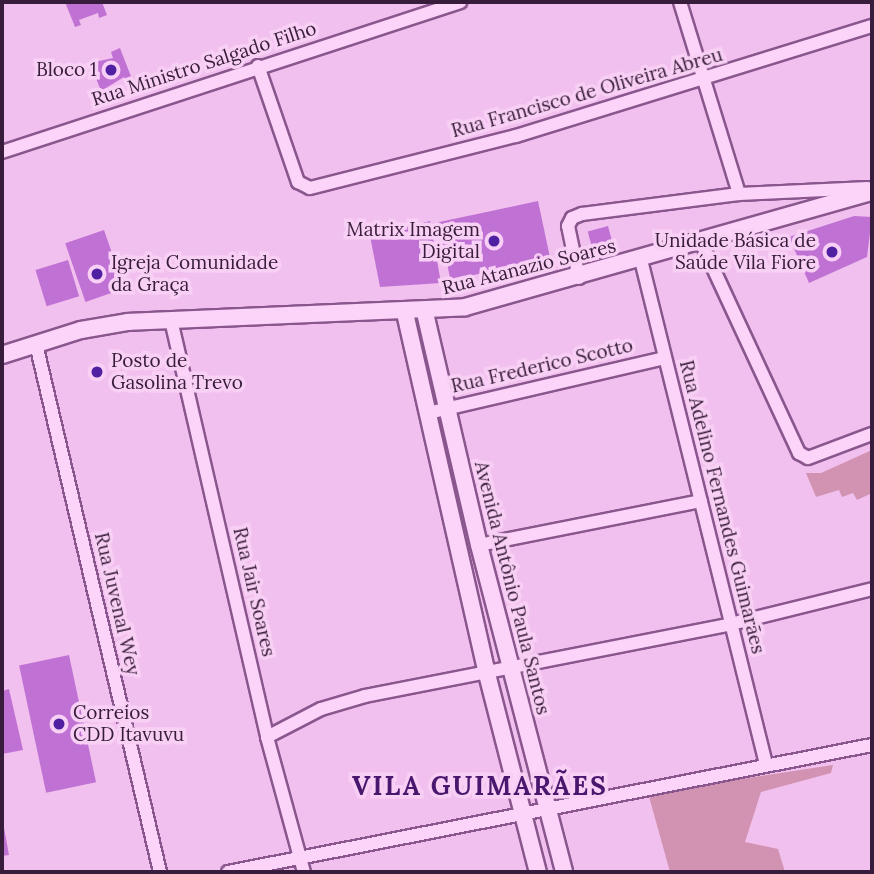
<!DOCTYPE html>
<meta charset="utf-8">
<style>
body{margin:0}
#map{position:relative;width:874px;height:874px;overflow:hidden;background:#f2c0ee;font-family:Lora,serif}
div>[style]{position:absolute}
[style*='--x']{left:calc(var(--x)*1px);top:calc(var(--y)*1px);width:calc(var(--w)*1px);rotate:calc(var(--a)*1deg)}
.green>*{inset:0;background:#d293b2}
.building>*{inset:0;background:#c072d4;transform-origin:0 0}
.roads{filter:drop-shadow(2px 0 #89568d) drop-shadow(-2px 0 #89568d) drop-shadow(0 2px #89568d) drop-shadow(0 -2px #89568d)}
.street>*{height:12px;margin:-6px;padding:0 6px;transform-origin:6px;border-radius:6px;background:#fcd4f9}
.secondary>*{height:16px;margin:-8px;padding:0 8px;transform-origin:8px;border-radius:8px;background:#fcd4f9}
.dots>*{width:19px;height:19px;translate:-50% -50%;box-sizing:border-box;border:4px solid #f9d0f5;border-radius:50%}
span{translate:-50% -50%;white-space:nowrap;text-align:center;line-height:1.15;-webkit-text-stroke:7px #f9d0f5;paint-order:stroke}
.street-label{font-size:19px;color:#371c3b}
.poi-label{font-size:19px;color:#371c3b}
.right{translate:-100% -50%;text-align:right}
.left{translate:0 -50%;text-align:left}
.district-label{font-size:26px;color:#49176d;font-weight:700;letter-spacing:2px}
.frame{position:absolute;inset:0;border:4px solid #371c3b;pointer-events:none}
</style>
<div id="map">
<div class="green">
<i style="clip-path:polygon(872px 450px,872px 493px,857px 500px,853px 493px,842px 497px,839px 490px,816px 497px,806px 473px,821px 473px)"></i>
<i style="clip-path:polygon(833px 765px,831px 773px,761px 792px,745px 842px,778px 849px,785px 872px,670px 872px,648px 793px)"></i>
</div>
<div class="building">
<i style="clip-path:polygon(65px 2px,102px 2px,107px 15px,99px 18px,98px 13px,79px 20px,81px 25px,75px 27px)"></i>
<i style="clip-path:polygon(120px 48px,132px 79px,126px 81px,124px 77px,101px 91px,90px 63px,113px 58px,111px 52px)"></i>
<i style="left:538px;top:201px;width:59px;height:102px;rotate:78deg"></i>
<i style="clip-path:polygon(854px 216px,872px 217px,867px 257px,809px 283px,789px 237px)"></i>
<i style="clip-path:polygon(430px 221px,441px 283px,380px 287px,370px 236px)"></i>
<i style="left:608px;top:226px;width:24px;height:21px;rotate:75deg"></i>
<i style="left:104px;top:230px;width:62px;height:41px;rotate:71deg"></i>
<i style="left:68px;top:260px;width:38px;height:34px;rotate:73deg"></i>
<i style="left:69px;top:655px;width:130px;height:51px;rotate:78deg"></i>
<i style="clip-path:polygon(9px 689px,23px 750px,2px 754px,2px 691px)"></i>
<i style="clip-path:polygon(2px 817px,9px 855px,2px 856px)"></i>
</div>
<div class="roads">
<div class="street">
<i style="--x:680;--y:2;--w:201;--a:72.9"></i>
<i style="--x:258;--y:66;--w:123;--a:71"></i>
<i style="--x:298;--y:182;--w:13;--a:27"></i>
<i style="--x:310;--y:188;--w:212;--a:-14.2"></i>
<i style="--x:516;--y:136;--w:373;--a:-17.2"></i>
<i style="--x:2;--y:152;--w:482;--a:-18.1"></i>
<i style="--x:701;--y:242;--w:233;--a:65.1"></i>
<i style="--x:799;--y:453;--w:10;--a:29"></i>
<i style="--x:808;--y:458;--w:68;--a:-20.6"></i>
<i style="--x:641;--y:260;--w:519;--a:76.07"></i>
<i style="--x:579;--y:278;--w:53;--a:-101.9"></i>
<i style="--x:568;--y:226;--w:9;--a:-63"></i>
<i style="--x:572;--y:218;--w:11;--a:-22"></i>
<i style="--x:582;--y:214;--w:158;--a:-7.3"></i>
<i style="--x:739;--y:194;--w:129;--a:-2.7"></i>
<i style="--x:171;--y:320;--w:428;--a:77"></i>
<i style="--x:267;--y:737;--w:140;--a:74.7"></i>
<i style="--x:36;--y:344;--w:542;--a:76.78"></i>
<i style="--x:428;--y:413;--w:243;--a:-13.1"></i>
<i style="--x:479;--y:545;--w:226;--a:-11.2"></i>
<i style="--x:267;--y:737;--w:61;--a:-27.4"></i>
<i style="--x:321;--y:709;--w:46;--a:-16.5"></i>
<i style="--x:365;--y:696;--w:373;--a:-11.1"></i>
<i style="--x:731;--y:624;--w:145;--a:-13.9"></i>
<i style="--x:228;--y:872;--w:656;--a:-11.16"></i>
</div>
<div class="secondary">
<i style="--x:405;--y:313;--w:370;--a:77.2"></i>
<i style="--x:487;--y:674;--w:204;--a:75.6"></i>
<i style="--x:425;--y:313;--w:238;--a:76.9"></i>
<i style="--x:479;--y:545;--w:338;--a:75.4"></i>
<i style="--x:2;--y:355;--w:83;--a:-17.6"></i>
<i style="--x:81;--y:330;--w:48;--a:-9.7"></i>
<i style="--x:128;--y:322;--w:337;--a:-2.5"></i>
<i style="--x:465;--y:307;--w:423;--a:-15.8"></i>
</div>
</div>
<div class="dots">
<i style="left:111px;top:70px;background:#5020a3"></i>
<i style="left:494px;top:241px;background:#5020a3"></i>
<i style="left:832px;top:252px;background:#5020a3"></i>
<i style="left:97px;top:274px;background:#5020a3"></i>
<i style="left:97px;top:372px;background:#5020a3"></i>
<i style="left:59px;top:724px;background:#5020a3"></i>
</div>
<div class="street-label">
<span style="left:204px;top:64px;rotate:-18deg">Rua Ministro Salgado Filho</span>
<span style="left:587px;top:93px;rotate:-16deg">Rua Francisco de Oliveira Abreu</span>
<span style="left:529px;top:267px;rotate:-14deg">Rua Atanazio Soares</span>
<span style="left:542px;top:366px;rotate:-13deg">Rua Frederico Scotto</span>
<span style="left:722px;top:507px;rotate:76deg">Rua Adelino Fernandes Guimarães</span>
<span style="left:512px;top:588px;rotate:76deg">Avenida Antônio Paula Santos</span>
<span style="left:254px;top:592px;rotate:77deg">Rua Jair Soares</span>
<span style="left:117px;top:604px;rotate:77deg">Rua Juvenal Wey</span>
</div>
<div class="poi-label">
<span class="right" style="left:97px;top:70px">Bloco 1</span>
<span class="right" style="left:480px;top:241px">Matrix Imagem<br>Digital</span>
<span class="right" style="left:816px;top:252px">Unidade Básica de<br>Saúde Vila Fiore</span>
<span class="left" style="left:111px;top:274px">Igreja Comunidade<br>da Graça</span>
<span class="left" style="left:111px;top:372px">Posto de<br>Gasolina Trevo</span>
<span class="left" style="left:73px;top:724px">Correios<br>CDD Itavuvu</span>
</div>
<div class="district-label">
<span style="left:480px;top:786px">VILA GUIMARÃES</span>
</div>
<div class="frame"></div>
</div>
